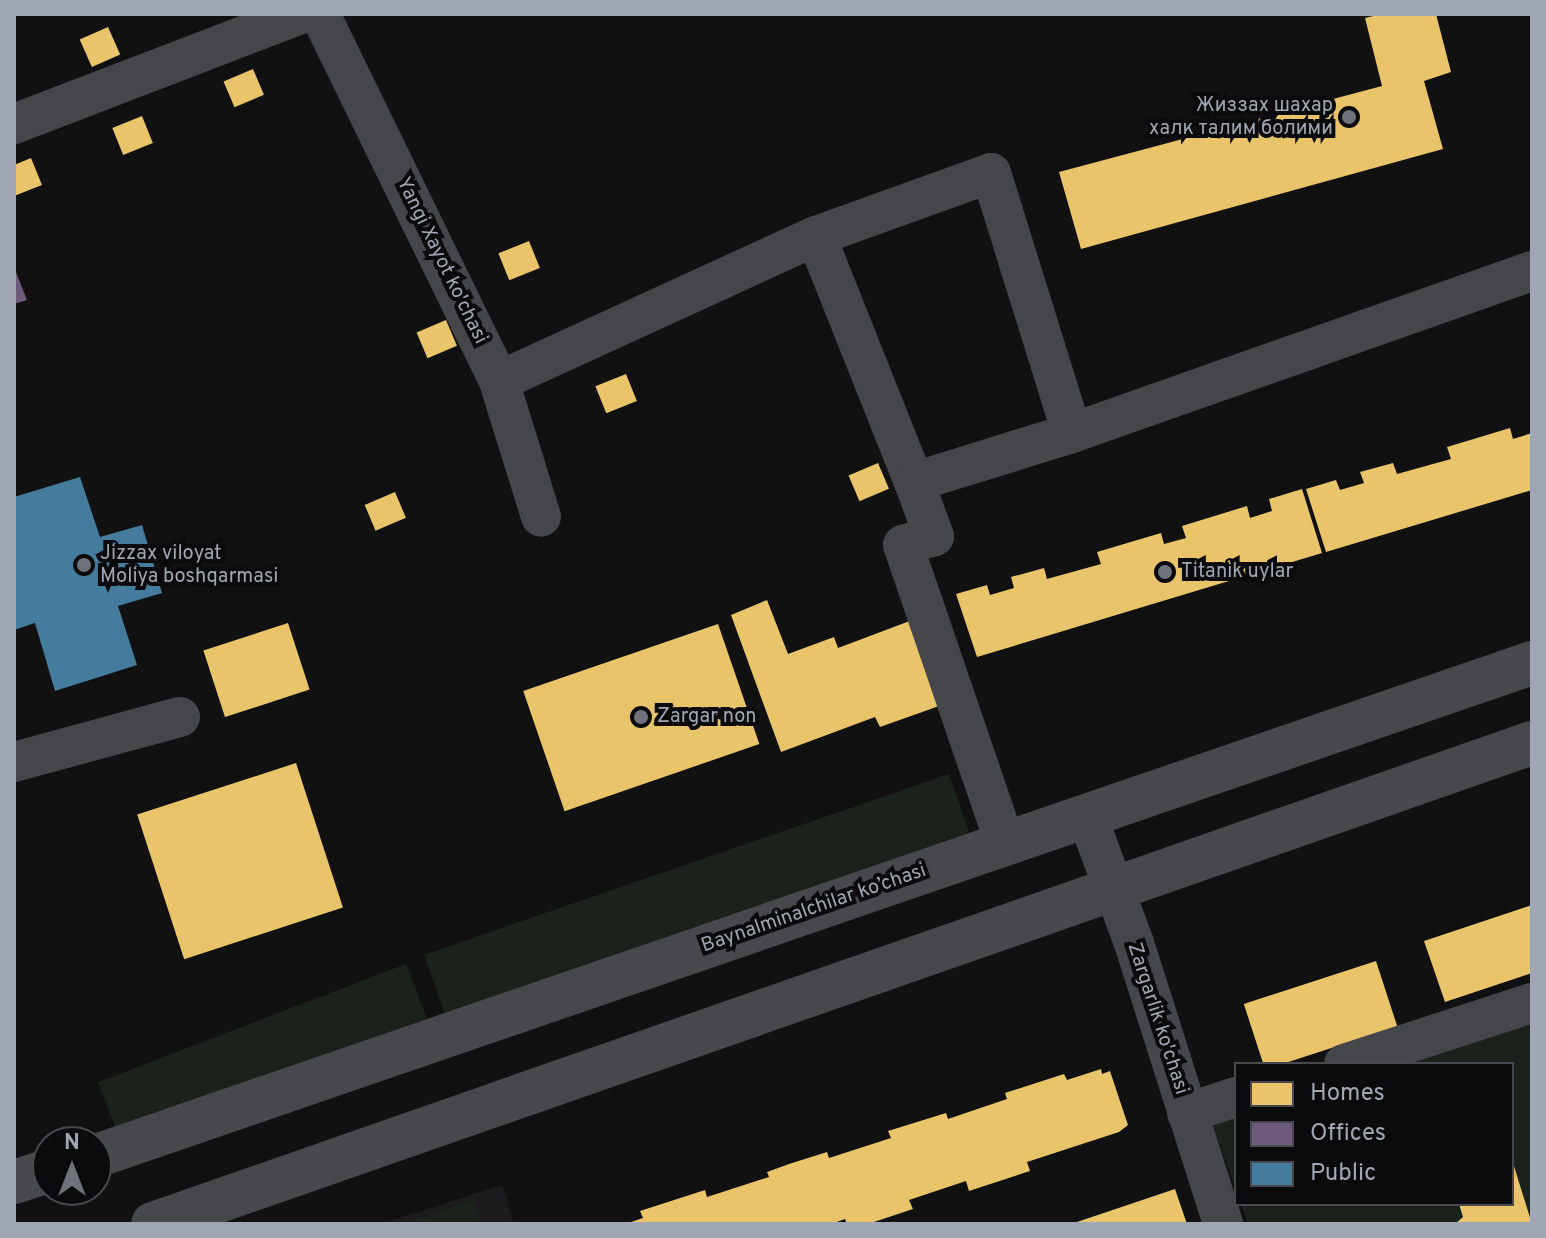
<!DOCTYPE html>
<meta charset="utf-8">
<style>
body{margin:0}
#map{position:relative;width:1546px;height:1238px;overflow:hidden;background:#111;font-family:Overpass,sans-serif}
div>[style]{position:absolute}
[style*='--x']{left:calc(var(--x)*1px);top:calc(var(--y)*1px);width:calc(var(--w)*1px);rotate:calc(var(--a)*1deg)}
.built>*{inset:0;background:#1b1b1d}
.green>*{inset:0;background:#1b211b;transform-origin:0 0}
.homes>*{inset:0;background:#e9c46a;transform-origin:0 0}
.offices>*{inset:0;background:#6d597a}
.public>*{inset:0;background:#457b9d}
.minor>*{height:40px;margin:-20px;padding:0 20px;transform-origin:20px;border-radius:20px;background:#45464a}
.major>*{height:44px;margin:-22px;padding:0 22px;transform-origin:22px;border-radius:22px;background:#47484c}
.dots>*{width:22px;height:22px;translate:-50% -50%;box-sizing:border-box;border:4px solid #0b0b0d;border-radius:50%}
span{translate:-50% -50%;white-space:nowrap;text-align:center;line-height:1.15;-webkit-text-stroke:8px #0b0b0d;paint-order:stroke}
.poi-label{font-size:20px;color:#a0a6b3}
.right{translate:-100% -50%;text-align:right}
.left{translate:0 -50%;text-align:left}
.street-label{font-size:20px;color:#a0a6b3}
.frame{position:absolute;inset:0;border:16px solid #a0a6b3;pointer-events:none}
.legend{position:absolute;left:1234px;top:1062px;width:280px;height:144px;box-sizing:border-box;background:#0b0b0d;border:2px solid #47494f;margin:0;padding:10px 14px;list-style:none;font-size:24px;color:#a0a6b3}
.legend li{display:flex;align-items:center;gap:16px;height:40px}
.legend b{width:40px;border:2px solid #47494f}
.north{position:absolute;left:32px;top:1126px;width:80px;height:80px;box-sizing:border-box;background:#0b0b0d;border:2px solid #47494f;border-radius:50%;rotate:0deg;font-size:22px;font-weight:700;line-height:32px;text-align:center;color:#a0a6b3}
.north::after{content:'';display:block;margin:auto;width:28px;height:36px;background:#6e727a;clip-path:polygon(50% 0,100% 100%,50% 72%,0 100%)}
</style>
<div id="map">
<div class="built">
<i style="clip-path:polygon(502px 1185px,514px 1224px,381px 1224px)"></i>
</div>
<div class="green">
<i style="left:949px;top:774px;width:64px;height:555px;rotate:71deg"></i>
<i style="left:406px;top:964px;width:62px;height:330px;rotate:69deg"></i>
<i style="clip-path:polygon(1532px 1021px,1532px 1224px,1248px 1224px,1241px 1204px,1512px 1204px,1512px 1064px,1395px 1064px)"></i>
<i style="clip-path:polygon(1236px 1114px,1236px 1190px,1211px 1121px)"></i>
<i style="clip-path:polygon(473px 1200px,481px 1224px,403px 1224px)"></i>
</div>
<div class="homes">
<i style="clip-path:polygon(1382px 14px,1436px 14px,1451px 72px,1424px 81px,1443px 149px,1081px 249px,1059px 172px,1382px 86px,1365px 18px)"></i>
<i style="left:108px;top:27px;width:30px;height:31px;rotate:66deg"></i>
<i style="left:253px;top:69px;width:28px;height:32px;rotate:67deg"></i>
<i style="left:142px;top:116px;width:29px;height:32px;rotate:68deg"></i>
<i style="clip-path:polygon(31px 158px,42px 185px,14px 196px,14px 165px)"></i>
<i style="left:529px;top:241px;width:29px;height:33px;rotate:68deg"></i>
<i style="left:446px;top:320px;width:28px;height:32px;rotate:67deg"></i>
<i style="left:626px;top:374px;width:29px;height:33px;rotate:68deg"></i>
<i style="clip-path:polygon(1510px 428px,1513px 439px,1532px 433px,1532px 490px,1326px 552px,1306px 489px,1336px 480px,1340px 490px,1364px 483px,1360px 472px,1393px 463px,1397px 474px,1451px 459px,1447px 447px)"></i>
<i style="left:878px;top:463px;width:28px;height:32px;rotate:67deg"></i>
<i style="clip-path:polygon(1302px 489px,1322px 553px,977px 657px,956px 594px,987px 585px,990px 595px,1014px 588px,1011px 577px,1044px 568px,1047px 579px,1101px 564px,1097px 552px,1161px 533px,1164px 544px,1186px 538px,1182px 526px,1247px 506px,1250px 518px,1272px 511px,1269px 499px)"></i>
<i style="left:395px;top:492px;width:28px;height:33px;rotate:67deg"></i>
<i style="clip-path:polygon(767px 600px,788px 654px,834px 637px,838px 648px,923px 616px,956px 700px,880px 727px,875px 717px,781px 752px,731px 615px)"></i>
<i style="left:288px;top:623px;width:70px;height:89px;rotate:72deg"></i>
<i style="left:718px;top:624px;width:127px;height:206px;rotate:71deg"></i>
<i style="left:296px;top:763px;width:152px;height:167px;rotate:72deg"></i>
<i style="clip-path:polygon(1532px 905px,1532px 973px,1445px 1002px,1424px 941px)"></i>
<i style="left:1376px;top:961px;width:69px;height:139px;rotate:72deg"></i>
<i style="clip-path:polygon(1101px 1069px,1102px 1074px,1110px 1071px,1128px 1125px,1119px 1132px,1027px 1162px,1030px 1171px,969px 1191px,966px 1181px,909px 1200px,913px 1209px,868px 1224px,847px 1224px,845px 1219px,831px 1224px,625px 1224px,643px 1218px,640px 1211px,705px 1190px,707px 1197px,769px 1177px,767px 1172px,789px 1164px,827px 1152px,829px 1158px,891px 1138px,888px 1131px,946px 1113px,948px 1119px,1007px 1099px,1005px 1093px,1064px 1074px,1067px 1080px)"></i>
<i style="clip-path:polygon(1513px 1163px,1532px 1224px,1455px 1224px,1463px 1217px,1459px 1204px,1512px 1204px)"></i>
<i style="clip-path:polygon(1175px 1189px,1187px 1224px,1074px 1224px,1074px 1223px)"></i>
</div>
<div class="offices">
<i style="clip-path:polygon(14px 267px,27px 300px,14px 304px)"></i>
</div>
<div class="public">
<i style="clip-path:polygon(80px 477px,100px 537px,142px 525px,162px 593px,118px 606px,137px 665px,55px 691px,35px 623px,14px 630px,14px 497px)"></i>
</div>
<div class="minor">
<i style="--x:320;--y:14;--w:408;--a:64"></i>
<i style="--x:499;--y:381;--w:142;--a:72.8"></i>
<i style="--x:14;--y:124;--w:306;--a:-21"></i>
<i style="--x:816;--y:236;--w:265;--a:68.3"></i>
<i style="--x:914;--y:482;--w:165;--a:-17.2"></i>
<i style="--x:1072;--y:433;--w:488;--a:-19.4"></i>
<i style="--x:499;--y:381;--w:349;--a:-24.6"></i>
<i style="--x:816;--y:236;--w:186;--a:-19.8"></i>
<i style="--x:991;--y:173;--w:272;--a:72.7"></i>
<i style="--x:914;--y:482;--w:58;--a:69.7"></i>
<i style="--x:934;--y:536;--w:32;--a:164"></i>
<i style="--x:903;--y:545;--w:315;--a:71.1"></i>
<i style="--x:14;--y:762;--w:172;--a:-15.2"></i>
<i style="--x:1087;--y:816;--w:135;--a:69.7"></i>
<i style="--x:1134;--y:943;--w:295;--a:72.4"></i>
<i style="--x:1344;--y:1064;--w:198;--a:-18"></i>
<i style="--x:1187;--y:1113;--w:52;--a:-18.1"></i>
</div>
<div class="major">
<i style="--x:96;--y:1156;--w:1518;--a:-18.95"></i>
<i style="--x:14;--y:1182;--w:36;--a:-18"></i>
<i style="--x:153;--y:1224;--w:1460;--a:-19.23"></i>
</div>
<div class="dots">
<i style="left:1349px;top:117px;background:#6e727a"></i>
<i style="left:84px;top:565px;background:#6e727a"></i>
<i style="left:1165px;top:572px;background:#6e727a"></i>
<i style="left:641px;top:717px;background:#6e727a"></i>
</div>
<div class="poi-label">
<span class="right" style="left:1333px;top:118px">Жиззах шахар<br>халк талим болими</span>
<span class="left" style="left:100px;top:566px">Jizzax viloyat<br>Moliya boshqarmasi</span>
<span class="left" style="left:1181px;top:572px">Titanik uylar</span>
<span class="left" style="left:657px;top:717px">Zargar non</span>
</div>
<div class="street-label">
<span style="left:441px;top:261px;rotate:64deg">Yangi Xayot ko'chasi</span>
<span style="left:814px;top:909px;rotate:-19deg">Baynalminalchilar ko’chasi</span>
<span style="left:1157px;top:1019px;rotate:72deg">Zargarlik ko'chasi</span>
</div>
<div class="frame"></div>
<ul class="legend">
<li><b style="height:22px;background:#e9c46a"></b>Homes</li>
<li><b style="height:22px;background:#6d597a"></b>Offices</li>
<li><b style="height:22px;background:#457b9d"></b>Public</li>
</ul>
<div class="north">N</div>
</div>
